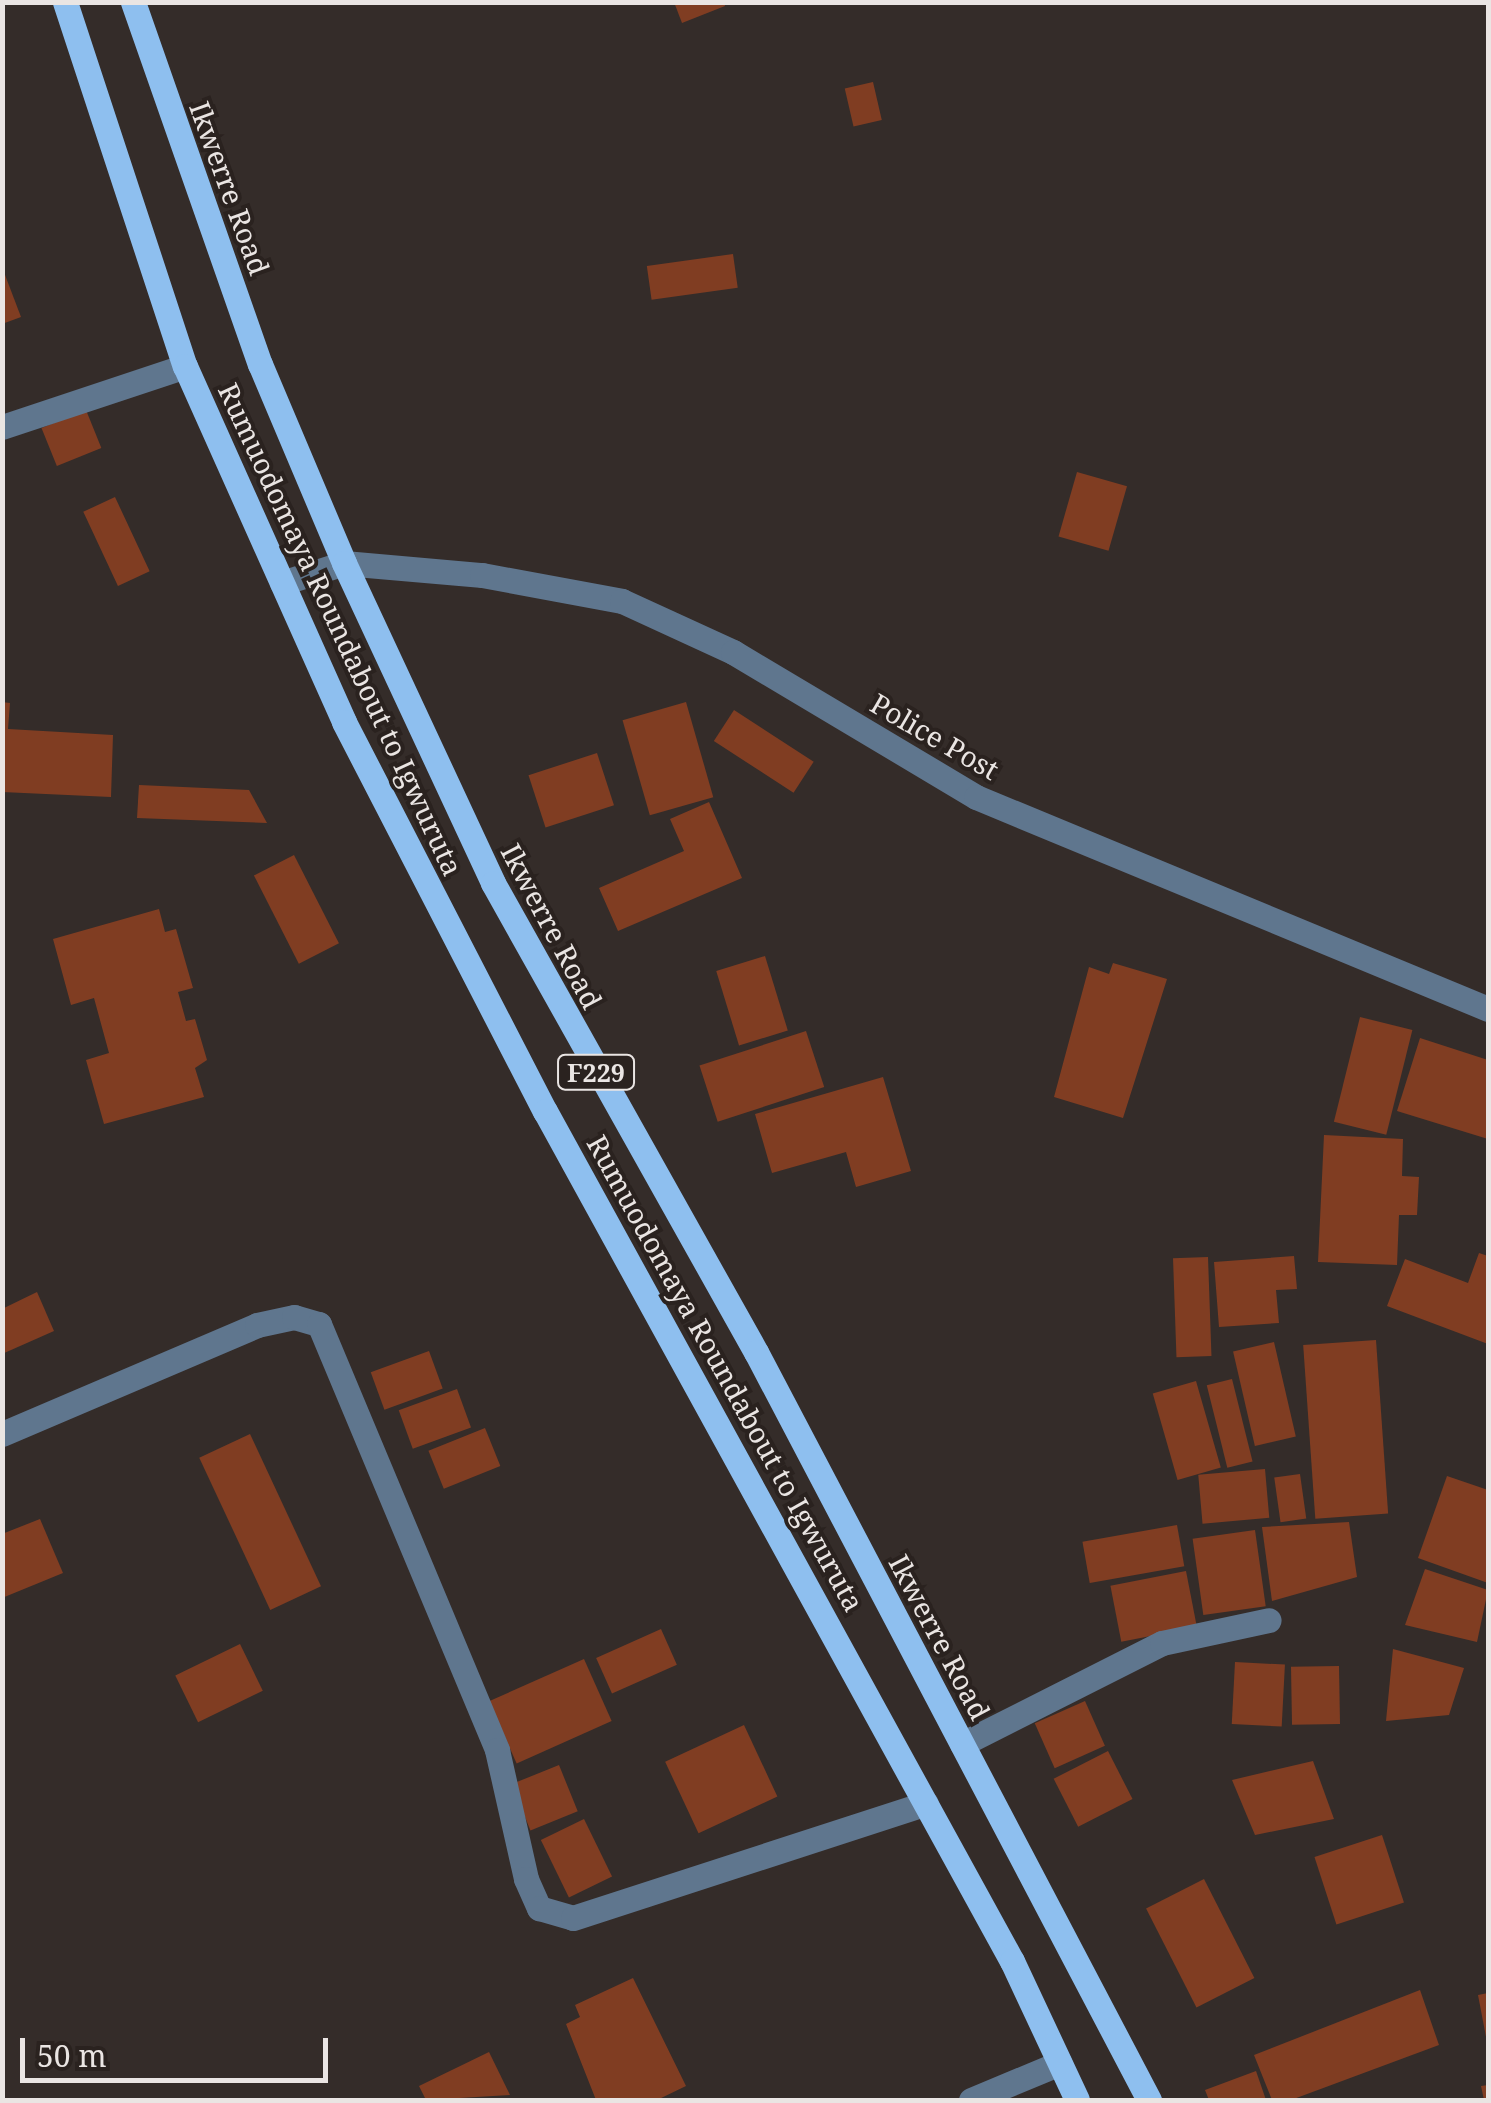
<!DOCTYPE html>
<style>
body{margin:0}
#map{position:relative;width:1491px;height:2103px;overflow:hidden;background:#342c29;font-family:"Noto Serif",serif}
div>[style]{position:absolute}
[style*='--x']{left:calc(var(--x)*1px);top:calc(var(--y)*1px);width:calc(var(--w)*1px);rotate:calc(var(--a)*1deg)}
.building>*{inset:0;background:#803d22;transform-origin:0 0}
.minor>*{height:25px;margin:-12.5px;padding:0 12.5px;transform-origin:12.5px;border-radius:12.5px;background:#5f768e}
.major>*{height:25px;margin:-12.5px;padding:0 12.5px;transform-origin:12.5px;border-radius:12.5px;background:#8ebfef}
span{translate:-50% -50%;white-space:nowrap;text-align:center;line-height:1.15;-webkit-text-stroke:8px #2a221f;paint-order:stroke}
.shield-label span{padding:2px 8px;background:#2a221f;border:2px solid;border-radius:8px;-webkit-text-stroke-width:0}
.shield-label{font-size:25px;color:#eae5e3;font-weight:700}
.street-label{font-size:28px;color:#eae5e3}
.frame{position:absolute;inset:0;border:5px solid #eae5e3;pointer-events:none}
.scale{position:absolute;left:20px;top:2038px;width:308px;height:45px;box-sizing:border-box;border:5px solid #eae5e3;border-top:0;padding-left:12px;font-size:30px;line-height:35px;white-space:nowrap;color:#eae5e3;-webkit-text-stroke:8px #2a221f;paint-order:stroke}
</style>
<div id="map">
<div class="building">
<i style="clip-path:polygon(674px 2px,724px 2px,725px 6px,682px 23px)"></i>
<i style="left:873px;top:82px;width:39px;height:29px;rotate:77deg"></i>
<i style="left:733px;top:254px;width:34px;height:87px;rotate:82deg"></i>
<i style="clip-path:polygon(2px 267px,21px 317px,2px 324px)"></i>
<i style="left:86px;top:410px;width:41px;height:48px;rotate:68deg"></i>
<i style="left:1077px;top:472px;width:52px;height:67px;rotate:16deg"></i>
<i style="left:115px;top:497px;width:82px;height:35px;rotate:65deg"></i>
<i style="clip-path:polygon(2px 702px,10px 703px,8px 729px,113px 735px,111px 797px,2px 792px)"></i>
<i style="left:686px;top:702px;width:99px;height:66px;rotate:74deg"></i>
<i style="left:734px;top:710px;width:95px;height:37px;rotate:33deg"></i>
<i style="left:597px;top:753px;width:55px;height:72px;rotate:72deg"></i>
<i style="clip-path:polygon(139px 785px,249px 790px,267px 823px,137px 818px)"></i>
<i style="clip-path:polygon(709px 802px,742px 878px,618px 931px,599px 888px,684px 851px,670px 819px)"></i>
<i style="left:294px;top:855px;width:99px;height:45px;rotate:63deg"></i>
<i style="clip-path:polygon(159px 909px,165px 932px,176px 929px,193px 988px,178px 992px,186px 1021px,195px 1019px,207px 1060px,195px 1068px,204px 1097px,104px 1124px,86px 1060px,109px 1053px,94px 998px,71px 1005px,53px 939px)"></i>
<i style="left:765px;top:956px;width:78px;height:51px;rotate:73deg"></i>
<i style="clip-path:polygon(1113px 963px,1167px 979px,1123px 1118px,1054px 1097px,1089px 967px,1109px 974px)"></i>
<i style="left:1360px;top:1017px;width:54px;height:108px;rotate:14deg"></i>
<i style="left:806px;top:1031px;width:59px;height:112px;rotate:72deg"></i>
<i style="clip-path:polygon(1420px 1038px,1488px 1060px,1488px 1139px,1397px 1111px)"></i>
<i style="clip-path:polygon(883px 1077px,911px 1171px,856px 1187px,846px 1152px,772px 1173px,755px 1114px)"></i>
<i style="clip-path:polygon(1324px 1135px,1403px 1139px,1402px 1176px,1419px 1177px,1417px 1215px,1399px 1215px,1397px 1265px,1318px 1262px)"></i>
<i style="clip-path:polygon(1479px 1253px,1488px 1256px,1488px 1344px,1387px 1306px,1405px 1259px,1468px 1283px)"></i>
<i style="clip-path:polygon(1294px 1256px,1297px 1289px,1276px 1290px,1279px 1323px,1219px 1327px,1214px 1262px)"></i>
<i style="left:1208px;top:1257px;width:99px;height:35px;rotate:88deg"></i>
<i style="clip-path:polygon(37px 1292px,54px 1331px,2px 1354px,2px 1309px)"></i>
<i style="left:1376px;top:1340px;width:174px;height:73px;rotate:86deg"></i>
<i style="left:1274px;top:1342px;width:97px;height:42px;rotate:77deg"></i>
<i style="left:429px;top:1351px;width:40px;height:62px;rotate:70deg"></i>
<i style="left:1232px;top:1379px;width:85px;height:26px;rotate:76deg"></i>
<i style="left:1196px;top:1381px;width:90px;height:45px;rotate:74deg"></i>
<i style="left:457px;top:1389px;width:41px;height:62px;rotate:70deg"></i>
<i style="left:485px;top:1428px;width:41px;height:61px;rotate:68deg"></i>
<i style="left:250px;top:1434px;width:168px;height:56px;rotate:65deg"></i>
<i style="left:1265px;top:1469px;width:49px;height:67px;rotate:85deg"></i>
<i style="left:1300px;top:1474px;width:45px;height:26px;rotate:82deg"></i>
<i style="clip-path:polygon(1447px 1476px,1488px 1490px,1488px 1583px,1418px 1558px)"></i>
<i style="clip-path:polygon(40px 1519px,63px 1573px,2px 1598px,2px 1534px)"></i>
<i style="clip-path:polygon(1349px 1522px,1357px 1577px,1272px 1601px,1262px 1527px)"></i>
<i style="left:1177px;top:1525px;width:42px;height:96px;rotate:80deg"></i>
<i style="left:1255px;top:1530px;width:77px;height:63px;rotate:82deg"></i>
<i style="clip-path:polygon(1425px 1569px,1488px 1590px,1477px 1642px,1405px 1625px)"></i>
<i style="left:1186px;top:1571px;width:57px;height:77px;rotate:79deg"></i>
<i style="left:661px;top:1629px;width:39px;height:71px;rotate:66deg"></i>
<i style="left:240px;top:1644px;width:52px;height:72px;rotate:64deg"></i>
<i style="clip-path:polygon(1393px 1649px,1464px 1668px,1449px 1715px,1386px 1721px)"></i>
<i style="left:584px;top:1659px;width:68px;height:104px;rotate:66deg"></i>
<i style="left:1235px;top:1662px;width:50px;height:62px;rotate:3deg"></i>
<i style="left:1339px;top:1666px;width:58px;height:48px;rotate:89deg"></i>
<i style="left:1085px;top:1701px;width:49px;height:55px;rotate:66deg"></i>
<i style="left:744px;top:1725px;width:79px;height:87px;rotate:65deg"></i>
<i style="left:1108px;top:1751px;width:54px;height:61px;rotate:63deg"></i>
<i style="clip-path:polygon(1313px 1761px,1334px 1819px,1255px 1835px,1232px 1780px)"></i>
<i style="left:559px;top:1765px;width:50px;height:51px;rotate:68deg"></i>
<i style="left:584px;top:1819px;width:64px;height:48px;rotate:64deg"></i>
<i style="left:1382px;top:1835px;width:71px;height:71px;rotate:72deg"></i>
<i style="left:1204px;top:1879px;width:111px;height:65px;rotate:63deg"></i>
<i style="clip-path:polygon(633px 1978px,686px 2086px,657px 2100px,596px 2100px,566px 2024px,580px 2017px,575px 2005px)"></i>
<i style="clip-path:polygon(1420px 1990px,1439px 2045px,1291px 2100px,1272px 2100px,1254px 2055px)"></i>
<i style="clip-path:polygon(1488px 1993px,1488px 2042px,1487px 2042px,1478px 1995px)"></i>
<i style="clip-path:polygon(489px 2052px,510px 2095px,426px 2100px,419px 2086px)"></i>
<i style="clip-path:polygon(1256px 2071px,1266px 2100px,1209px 2100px,1205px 2090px)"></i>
<i style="clip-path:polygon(1488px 2085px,1488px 2100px,1484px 2100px,1481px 2086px)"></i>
</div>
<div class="minor">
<i style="--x:2;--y:427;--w:193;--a:-18.4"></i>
<i style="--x:282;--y:583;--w:65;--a:-17.9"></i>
<i style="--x:344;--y:563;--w:139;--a:5"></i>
<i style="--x:482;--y:575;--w:142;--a:10.5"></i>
<i style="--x:622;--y:601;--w:122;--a:24.7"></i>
<i style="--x:733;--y:652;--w:283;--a:30.8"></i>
<i style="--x:976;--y:797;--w:554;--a:22.49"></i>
<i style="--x:2;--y:1434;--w:277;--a:-23.1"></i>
<i style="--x:257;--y:1325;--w:38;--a:-12"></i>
<i style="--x:294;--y:1317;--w:26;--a:16"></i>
<i style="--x:319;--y:1324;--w:462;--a:67.3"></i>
<i style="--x:497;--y:1750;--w:132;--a:77.3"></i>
<i style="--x:526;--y:1879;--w:32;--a:66"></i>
<i style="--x:539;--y:1908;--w:35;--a:16"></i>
<i style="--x:573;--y:1918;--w:371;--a:-18"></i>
<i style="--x:962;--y:1744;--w:224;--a:-26.8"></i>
<i style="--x:1162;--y:1643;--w:109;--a:-12.1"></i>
<i style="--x:971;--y:2100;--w:96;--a:-22.6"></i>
</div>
<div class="major">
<i style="--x:65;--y:2;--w:383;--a:71.8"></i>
<i style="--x:185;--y:366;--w:390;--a:65.9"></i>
<i style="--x:344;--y:722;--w:438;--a:62.7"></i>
<i style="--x:545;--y:1111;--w:970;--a:61.22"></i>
<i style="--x:1012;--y:1961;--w:153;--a:64.9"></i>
<i style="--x:133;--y:2;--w:384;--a:70.7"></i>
<i style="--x:260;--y:364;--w:216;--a:67.1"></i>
<i style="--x:344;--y:563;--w:353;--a:65"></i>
<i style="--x:493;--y:883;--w:538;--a:60.72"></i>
<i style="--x:756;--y:1352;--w:845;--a:62.28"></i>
</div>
<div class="shield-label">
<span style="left:596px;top:1072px">F229</span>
</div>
<div class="street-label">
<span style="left:230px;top:188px;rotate:70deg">Ikwerre Road</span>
<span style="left:341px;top:629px;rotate:65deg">Rumuodomaya Roundabout to Igwuruta</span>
<span style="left:935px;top:736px;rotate:30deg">Police Post</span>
<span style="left:552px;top:926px;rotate:62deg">Ikwerre Road</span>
<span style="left:726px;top:1373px;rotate:61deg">Rumuodomaya Roundabout to Igwuruta</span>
<span style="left:940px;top:1637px;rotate:62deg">Ikwerre Road</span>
</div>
<div class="frame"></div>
<div class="scale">50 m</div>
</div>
